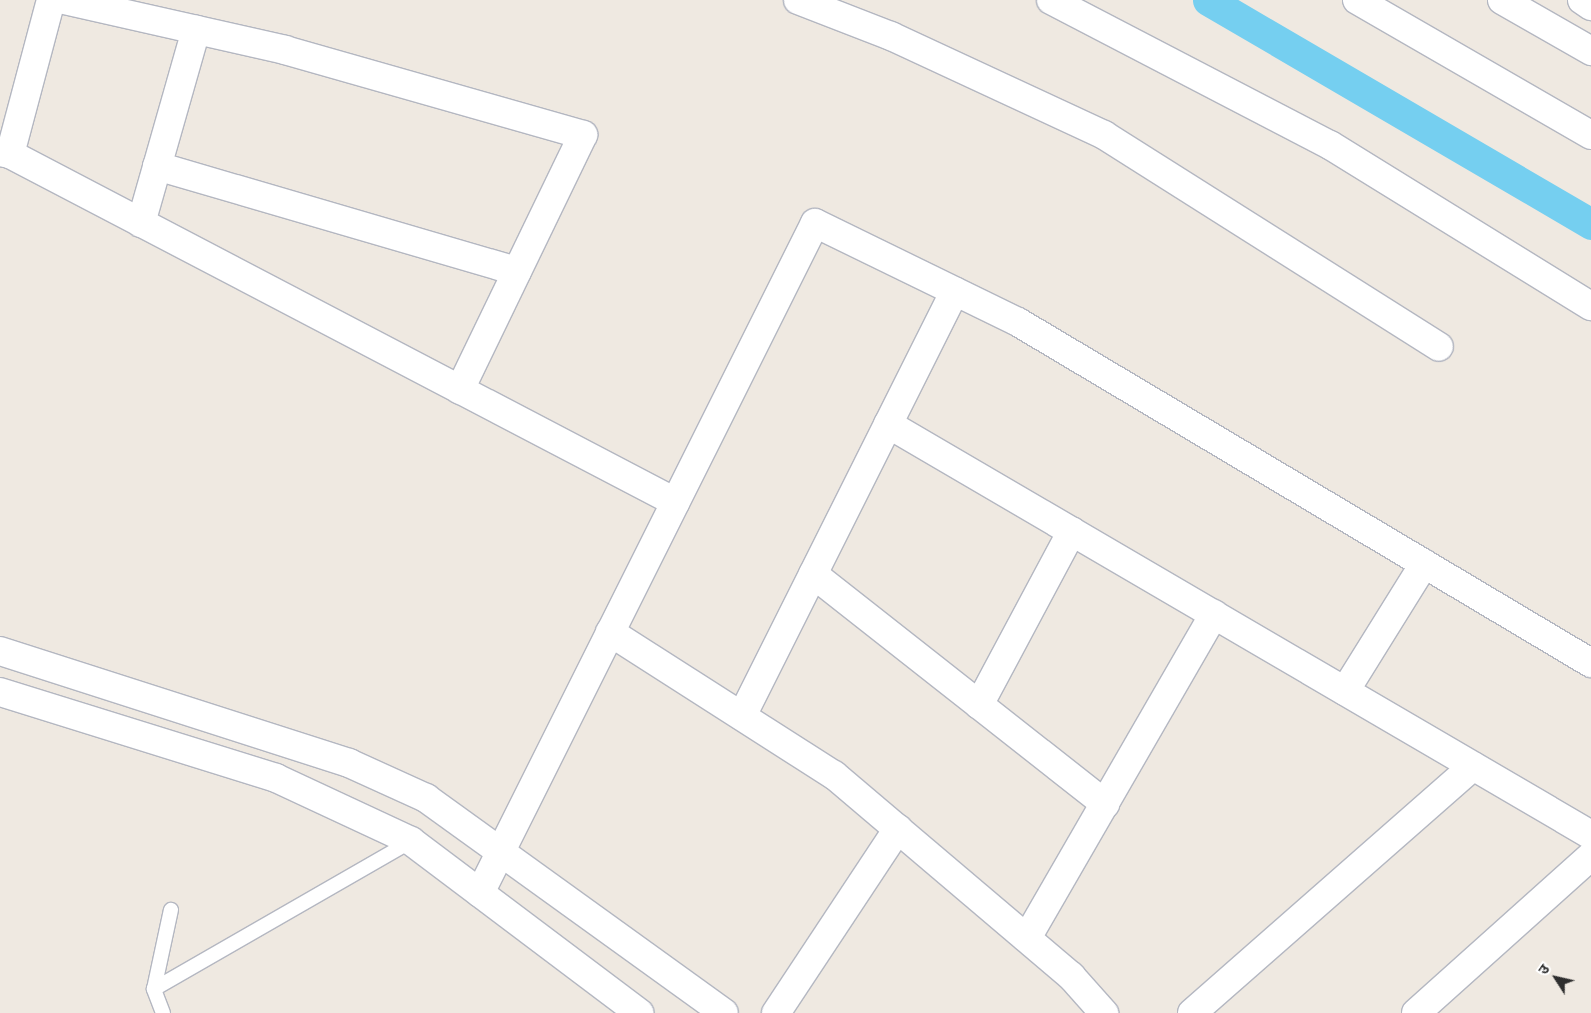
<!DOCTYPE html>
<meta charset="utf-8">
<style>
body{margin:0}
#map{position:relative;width:1591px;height:1013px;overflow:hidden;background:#efe9e1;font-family:"DejaVu Sans","Noto Sans Devanagari",sans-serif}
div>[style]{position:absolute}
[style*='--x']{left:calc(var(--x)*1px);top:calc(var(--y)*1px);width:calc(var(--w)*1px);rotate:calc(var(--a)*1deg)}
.canal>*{height:31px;margin:-15.5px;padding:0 15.5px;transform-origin:15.5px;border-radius:15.5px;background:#75cff0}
.roads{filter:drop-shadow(1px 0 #b4b7c1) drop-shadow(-1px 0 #b4b7c1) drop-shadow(0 1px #b4b7c1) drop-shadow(0 -1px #b4b7c1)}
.lane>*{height:14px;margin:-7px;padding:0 7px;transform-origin:7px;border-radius:7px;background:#fff}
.street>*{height:28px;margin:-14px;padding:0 14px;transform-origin:14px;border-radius:14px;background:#fff}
.secondary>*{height:28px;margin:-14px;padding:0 14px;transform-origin:14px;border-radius:14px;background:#fff}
span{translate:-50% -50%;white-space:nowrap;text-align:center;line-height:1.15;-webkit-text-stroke:4.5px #fff;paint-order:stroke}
.north{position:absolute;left:1531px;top:953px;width:50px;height:50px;-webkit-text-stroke:4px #fff;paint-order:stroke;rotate:305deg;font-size:14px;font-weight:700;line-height:20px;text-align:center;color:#2e2e2e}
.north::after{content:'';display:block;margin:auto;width:18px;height:22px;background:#2e2e2e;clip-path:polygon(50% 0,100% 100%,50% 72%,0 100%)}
</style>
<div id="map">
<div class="canal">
<i style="--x:1208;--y:0;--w:444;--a:30.3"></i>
</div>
<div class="roads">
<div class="lane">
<i style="--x:154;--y:989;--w:297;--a:-29.9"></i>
<i style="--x:163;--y:1013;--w:26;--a:-111"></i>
<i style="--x:154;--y:989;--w:81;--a:-77.9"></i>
</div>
<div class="street">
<i style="--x:64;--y:0;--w:227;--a:12.7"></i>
<i style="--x:285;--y:50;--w:310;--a:15.9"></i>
<i style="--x:583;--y:135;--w:283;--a:115.8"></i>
<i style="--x:798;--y:0;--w:100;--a:21.2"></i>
<i style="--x:891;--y:36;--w:235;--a:24.9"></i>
<i style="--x:1104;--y:135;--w:396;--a:32.3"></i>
<i style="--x:1051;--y:0;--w:314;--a:27.5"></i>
<i style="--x:1330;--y:145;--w:307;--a:31.7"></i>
<i style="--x:0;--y:152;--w:10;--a:11"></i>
<i style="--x:10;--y:154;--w:751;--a:27.62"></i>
<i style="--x:10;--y:154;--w:159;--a:-75.1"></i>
<i style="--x:157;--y:166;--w:375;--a:16.3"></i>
<i style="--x:141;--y:223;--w:201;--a:-74.1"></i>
<i style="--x:888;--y:424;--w:814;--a:30.31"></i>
<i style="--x:813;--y:574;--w:372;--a:38.2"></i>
<i style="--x:610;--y:632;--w:266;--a:32.6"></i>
<i style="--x:834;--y:775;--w:311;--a:40.3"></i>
<i style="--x:1071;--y:976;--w:50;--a:48.3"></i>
<i style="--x:0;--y:651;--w:367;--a:17.8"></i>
<i style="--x:349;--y:763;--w:85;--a:24.4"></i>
<i style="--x:426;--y:798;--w:367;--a:35.8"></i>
<i style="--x:1345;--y:691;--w:150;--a:-58.1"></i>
<i style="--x:0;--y:692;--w:289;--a:17.3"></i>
<i style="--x:276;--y:778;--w:149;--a:25"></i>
<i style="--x:411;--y:841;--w:286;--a:37"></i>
<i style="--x:979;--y:705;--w:197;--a:-61.9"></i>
<i style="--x:742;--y:716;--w:475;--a:-63.4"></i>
<i style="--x:480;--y:893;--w:749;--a:-63.43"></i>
<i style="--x:815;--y:223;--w:226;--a:26"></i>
<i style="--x:1018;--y:322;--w:667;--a:30.76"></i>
<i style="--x:1027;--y:938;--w:374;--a:-60"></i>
<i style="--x:776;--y:1013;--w:221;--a:-56.5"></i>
<i style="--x:1192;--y:1013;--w:374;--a:-41.3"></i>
<i style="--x:1416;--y:1013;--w:235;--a:-41.9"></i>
</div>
<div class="secondary">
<i style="--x:1357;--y:0;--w:270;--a:30"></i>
<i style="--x:1502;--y:0;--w:103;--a:29.8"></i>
<i style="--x:1582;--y:0;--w:11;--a:34"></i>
</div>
</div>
<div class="north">उ</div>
</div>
